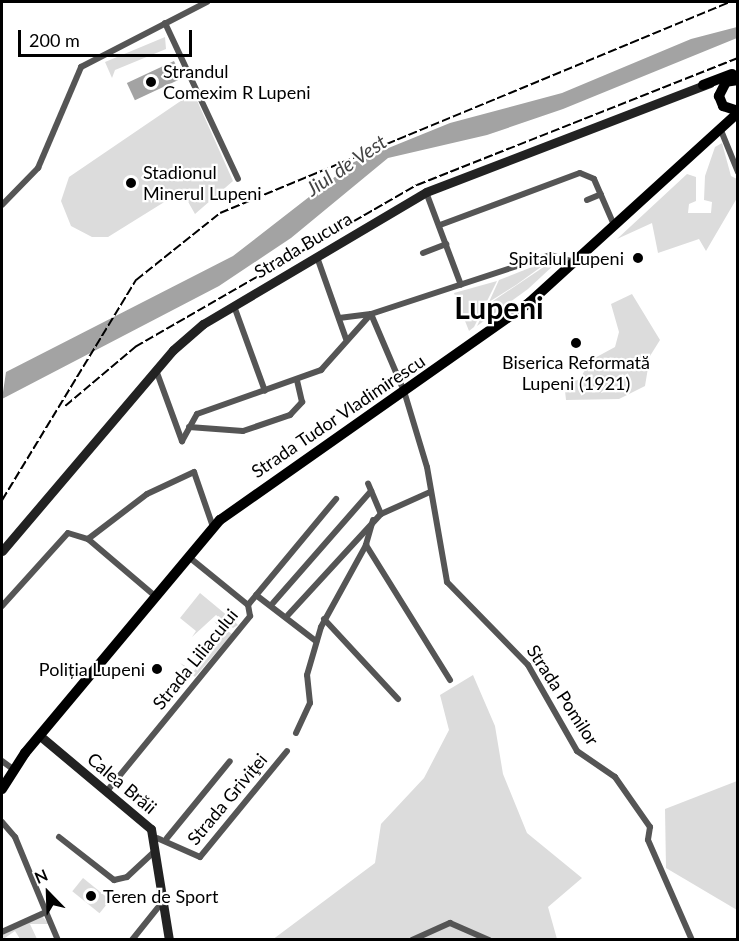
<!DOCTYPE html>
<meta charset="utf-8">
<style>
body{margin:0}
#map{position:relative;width:739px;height:941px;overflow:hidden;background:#fff;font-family:Lato,sans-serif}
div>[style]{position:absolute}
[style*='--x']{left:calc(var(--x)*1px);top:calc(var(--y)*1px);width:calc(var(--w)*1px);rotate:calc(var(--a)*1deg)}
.green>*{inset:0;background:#dcdcdc;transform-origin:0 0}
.water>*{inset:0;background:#a3a3a3;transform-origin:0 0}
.minor>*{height:6px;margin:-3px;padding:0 3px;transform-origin:3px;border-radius:3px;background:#555}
.secondary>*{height:9px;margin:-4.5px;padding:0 4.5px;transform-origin:4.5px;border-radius:4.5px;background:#222}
.primary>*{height:10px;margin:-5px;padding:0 5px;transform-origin:5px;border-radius:5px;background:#000}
.rail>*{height:1.5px;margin-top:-0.75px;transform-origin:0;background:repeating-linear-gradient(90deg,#000 0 9px,transparent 0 12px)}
.dots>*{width:16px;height:16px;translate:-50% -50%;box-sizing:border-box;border:3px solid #fff;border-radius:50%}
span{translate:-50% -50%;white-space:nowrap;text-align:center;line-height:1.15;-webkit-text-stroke:4.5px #fff;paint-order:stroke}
.poi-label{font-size:18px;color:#000}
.left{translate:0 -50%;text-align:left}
.right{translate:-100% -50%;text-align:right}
.street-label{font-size:18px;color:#000}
.water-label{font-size:20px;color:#444;font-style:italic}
.town-label{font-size:30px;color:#000;font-weight:700}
.frame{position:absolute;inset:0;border:3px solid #000;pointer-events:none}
.north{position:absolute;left:18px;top:863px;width:60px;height:60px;-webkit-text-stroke:4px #fff;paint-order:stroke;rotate:337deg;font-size:16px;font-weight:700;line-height:24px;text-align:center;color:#000}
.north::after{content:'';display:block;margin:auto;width:21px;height:27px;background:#000;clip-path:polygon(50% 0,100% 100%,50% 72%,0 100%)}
.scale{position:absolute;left:18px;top:30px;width:174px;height:27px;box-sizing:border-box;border:3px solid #000;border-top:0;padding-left:8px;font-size:18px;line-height:21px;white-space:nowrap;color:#000;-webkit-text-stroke:4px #fff;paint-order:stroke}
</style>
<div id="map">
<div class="green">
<i style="clip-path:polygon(165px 37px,166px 49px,115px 70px,112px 78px,105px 62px)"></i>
<i style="clip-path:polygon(188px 96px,195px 96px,233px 181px,195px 214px,182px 191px,108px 237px,92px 237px,71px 226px,61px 201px,69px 177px)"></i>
<i style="clip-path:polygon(722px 143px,731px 176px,737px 179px,737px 198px,706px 251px,699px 239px,658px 253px,652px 223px,617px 239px,687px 174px,696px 177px,696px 201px,689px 204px,688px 213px,711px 213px,712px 202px,704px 200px,705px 176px,715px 147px)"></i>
<i style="clip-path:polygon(552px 259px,516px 285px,489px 302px,499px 280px)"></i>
<i style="clip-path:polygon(554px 260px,555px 264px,528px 289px,477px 326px,487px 305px)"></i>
<i style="clip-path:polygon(497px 281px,474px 327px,469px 331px,454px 293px)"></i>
<i style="clip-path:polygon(632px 294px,660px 340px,650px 356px,645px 386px,619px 399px,566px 400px,564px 382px,579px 380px,591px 360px,615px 347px,619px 332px,611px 304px)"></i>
<i style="clip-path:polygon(200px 593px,235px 622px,238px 625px,233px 628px,216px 615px,192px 637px,196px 631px,180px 618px)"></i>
<i style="clip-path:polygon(214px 621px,232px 634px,195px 677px,180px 663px,194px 671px,225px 633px)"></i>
<i style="clip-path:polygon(473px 675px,495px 726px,503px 774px,527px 833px,582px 878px,548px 907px,557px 939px,272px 940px,375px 863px,381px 824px,424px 778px,449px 730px,440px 695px)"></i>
<i style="clip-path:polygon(737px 781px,738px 781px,737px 910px,666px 868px,665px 809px)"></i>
<i style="left:83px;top:878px;width:35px;height:17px;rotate:39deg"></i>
<i style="clip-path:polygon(42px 916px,49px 924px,30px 924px,37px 939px,20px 939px,15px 931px,2px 940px,2px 935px)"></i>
</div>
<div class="water">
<i style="clip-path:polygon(737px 27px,737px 38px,563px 109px,487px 135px,388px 158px,291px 238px,219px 286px,2px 399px,6px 372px,233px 256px,354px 162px,450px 123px,562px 93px,691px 39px)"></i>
<i style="left:174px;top:61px;width:19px;height:52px;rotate:65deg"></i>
</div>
<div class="minor">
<i style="--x:165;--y:23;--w:172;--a:64.9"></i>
<i style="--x:720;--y:128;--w:48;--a:67.8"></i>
<i style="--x:426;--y:192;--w:99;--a:69.4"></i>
<i style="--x:587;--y:200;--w:15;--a:-23"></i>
<i style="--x:2;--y:205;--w:52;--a:-45.8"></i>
<i style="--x:38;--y:168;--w:110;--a:-66.9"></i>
<i style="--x:81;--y:67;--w:142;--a:-27.3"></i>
<i style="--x:440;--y:225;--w:149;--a:-20.4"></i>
<i style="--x:580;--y:173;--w:15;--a:23"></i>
<i style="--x:594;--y:179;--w:50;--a:66.5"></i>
<i style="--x:423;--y:253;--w:25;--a:-21"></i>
<i style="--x:317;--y:257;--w:87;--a:70.5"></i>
<i style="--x:234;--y:306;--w:90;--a:70"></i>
<i style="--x:339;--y:318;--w:32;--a:-7"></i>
<i style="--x:371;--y:314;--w:84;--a:66.8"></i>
<i style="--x:404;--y:391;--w:79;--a:73.2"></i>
<i style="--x:427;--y:467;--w:117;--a:80.1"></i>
<i style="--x:447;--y:582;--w:116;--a:45.7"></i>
<i style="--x:528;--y:665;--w:99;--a:60.3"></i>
<i style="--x:577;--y:751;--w:46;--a:34.4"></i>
<i style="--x:615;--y:777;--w:61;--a:55"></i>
<i style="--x:650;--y:827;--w:13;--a:99"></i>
<i style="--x:648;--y:840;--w:109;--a:66.3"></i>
<i style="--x:156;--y:370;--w:76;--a:69.9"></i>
<i style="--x:189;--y:427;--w:54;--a:4.2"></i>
<i style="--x:243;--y:431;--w:50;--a:-18.8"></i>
<i style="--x:290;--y:415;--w:18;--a:-47"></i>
<i style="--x:302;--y:402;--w:23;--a:-103"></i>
<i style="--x:182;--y:441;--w:31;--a:-61"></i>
<i style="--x:197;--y:414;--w:132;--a:-19.5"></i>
<i style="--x:321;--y:370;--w:75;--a:-48.2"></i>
<i style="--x:371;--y:314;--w:188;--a:-18.2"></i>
<i style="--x:550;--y:255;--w:26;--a:16"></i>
<i style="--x:381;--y:514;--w:54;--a:-24.2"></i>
<i style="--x:373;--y:520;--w:26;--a:106"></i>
<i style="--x:366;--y:545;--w:159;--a:58.1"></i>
<i style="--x:88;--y:539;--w:74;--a:-37.3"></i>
<i style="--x:147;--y:494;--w:52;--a:-25.1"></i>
<i style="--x:194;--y:472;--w:58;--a:70.9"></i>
<i style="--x:256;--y:595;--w:76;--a:37.5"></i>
<i style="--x:273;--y:603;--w:149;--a:-48.8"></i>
<i style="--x:248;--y:605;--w:138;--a:-50.3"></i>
<i style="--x:2;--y:606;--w:98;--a:-47.9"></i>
<i style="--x:68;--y:533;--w:21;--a:17"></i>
<i style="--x:88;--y:539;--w:88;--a:40.4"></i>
<i style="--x:288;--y:615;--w:137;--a:-47.4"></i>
<i style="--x:381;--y:514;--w:33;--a:-113"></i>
<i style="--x:324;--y:619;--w:109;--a:47.2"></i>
<i style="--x:296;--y:733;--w:33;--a:-65"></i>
<i style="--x:310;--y:703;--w:28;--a:-96"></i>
<i style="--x:307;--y:675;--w:50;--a:-73.7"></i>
<i style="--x:321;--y:627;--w:94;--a:-61.2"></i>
<i style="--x:2;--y:761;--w:14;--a:36"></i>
<i style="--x:107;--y:791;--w:226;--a:-50.7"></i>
<i style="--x:250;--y:616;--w:11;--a:-100"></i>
<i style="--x:248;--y:605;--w:76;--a:-140.9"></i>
<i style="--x:2;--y:822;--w:20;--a:49"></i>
<i style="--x:15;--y:837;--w:81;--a:67.5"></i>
<i style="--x:46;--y:912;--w:48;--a:155.6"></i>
<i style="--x:59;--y:837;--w:70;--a:38"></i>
<i style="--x:114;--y:880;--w:13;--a:-13"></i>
<i style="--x:127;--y:877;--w:38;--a:-43"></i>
<i style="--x:157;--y:838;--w:47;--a:23.8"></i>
<i style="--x:200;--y:857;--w:137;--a:-50.6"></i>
<i style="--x:167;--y:838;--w:99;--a:-50.7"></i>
<i style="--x:46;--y:912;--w:30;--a:67"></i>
<i style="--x:132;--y:940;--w:51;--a:-51.3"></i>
<i style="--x:412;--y:940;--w:42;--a:-24.1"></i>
<i style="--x:450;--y:923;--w:43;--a:23.6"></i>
</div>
<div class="secondary">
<i style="--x:2;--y:551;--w:264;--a:-49.6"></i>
<i style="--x:173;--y:350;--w:40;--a:-41"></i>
<i style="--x:203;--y:324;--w:259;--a:-30.6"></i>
<i style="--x:426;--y:192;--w:304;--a:-21"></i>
<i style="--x:39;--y:735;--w:146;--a:40"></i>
<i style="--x:151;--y:829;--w:112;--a:80.8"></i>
</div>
<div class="primary">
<i style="--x:738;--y:80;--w:12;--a:171"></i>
<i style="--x:726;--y:82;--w:16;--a:117"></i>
<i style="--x:719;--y:96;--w:11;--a:68"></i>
<i style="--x:723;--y:106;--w:16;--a:18"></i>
<i style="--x:703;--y:85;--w:31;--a:-21"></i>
<i style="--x:2;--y:789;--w:43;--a:-57.4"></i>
<i style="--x:25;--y:753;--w:304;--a:-50.1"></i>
<i style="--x:220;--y:520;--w:379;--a:-35.1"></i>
<i style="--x:530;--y:302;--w:281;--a:-42.3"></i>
</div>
<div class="rail">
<i style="--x:65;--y:406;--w:92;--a:-40.1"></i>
<i style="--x:135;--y:347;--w:325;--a:-29.9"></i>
<i style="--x:417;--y:185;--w:345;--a:-21.6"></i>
<i style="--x:2;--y:500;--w:258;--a:-58.7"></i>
<i style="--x:136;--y:280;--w:107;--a:-38.6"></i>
<i style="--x:220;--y:213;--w:552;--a:-22.48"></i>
</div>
<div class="dots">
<i style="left:151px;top:82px;background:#000"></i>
<i style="left:131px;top:183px;background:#000"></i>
<i style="left:638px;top:258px;background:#000"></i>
<i style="left:576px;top:343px;background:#000"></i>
<i style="left:157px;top:669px;background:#000"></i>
<i style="left:91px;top:896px;background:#000"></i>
</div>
<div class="poi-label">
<span class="left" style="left:163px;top:82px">Strandul<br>Comexim R Lupeni</span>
<span class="left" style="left:143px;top:183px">Stadionul<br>Minerul Lupeni</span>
<span class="right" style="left:624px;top:258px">Spitalul Lupeni</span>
<span style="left:576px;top:373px">Biserica Reformată<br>Lupeni (1921)</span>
<span class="right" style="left:145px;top:669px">Poliția Lupeni</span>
<span class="left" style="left:103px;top:896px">Teren de Sport</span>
</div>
<div class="street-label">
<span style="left:303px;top:245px;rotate:-31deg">Strada Bucura</span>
<span style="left:338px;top:416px;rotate:-34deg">Strada Tudor Vladimirescu</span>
<span style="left:195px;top:659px;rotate:-51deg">Strada Liliacului</span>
<span style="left:563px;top:695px;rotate:57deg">Strada Pomilor</span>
<span style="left:122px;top:783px;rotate:40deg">Calea Brăii</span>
<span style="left:227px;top:799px;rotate:-50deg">Strada Griviţei</span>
</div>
<div class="water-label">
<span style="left:346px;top:165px;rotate:-34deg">Jiul de Vest</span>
</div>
<div class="town-label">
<span style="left:499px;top:307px">Lupeni</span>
</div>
<div class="frame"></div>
<div class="north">N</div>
<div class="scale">200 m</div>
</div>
